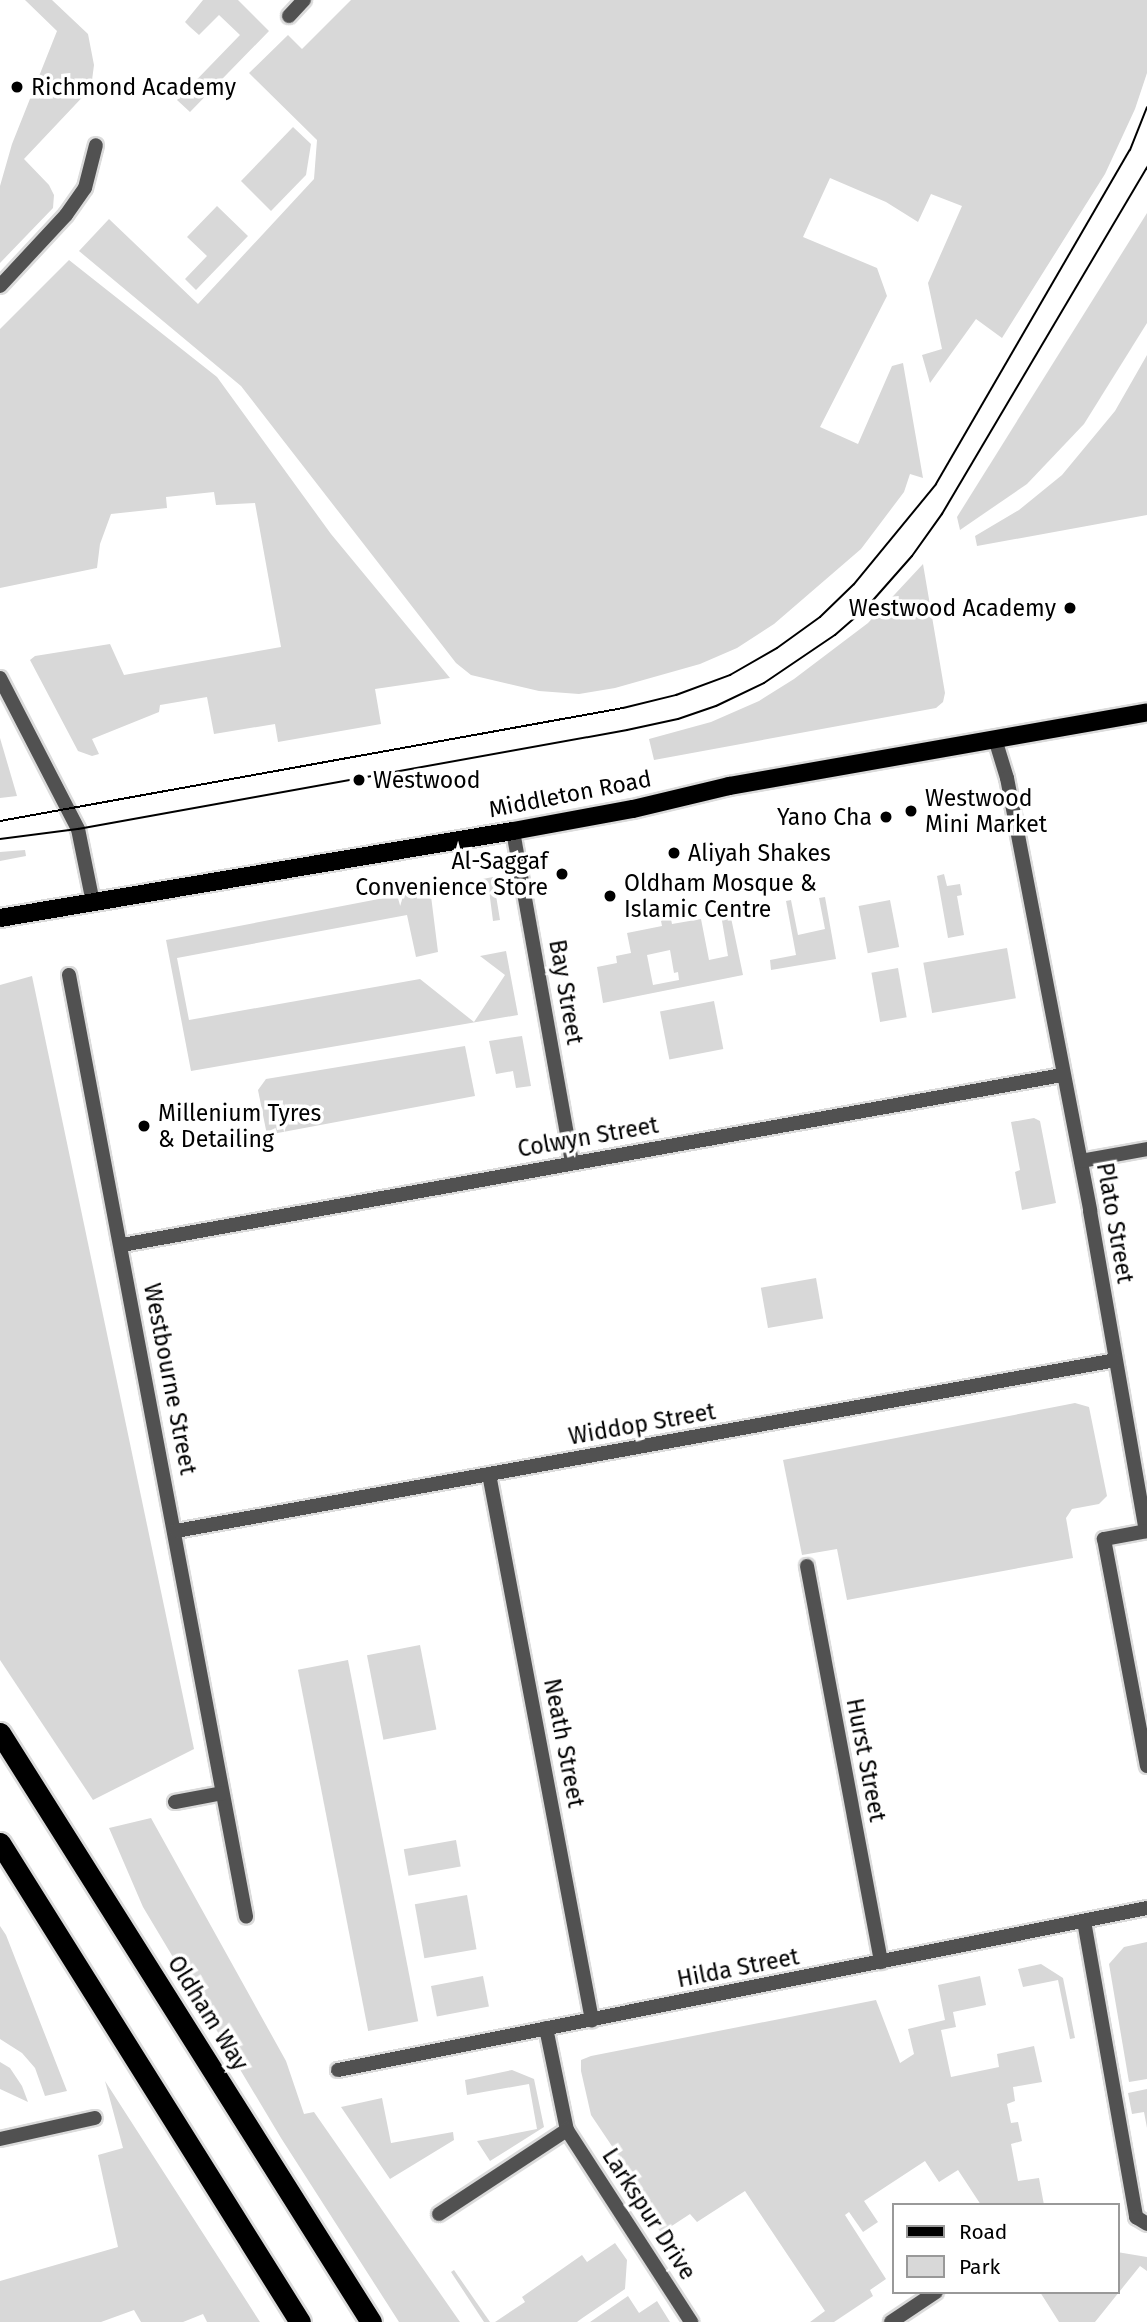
<!DOCTYPE html>
<style>
body{margin:0}
#map{position:relative;width:1147px;height:2322px;overflow:hidden;background:#fff;font-family:"Fira Sans",sans-serif}
div>[style]{position:absolute}
[style*='--x']{left:calc(var(--x)*1px);top:calc(var(--y)*1px);width:calc(var(--w)*1px);rotate:calc(var(--a)*1deg)}
.green>*{inset:0;background:#d8d8d8;transform-origin:0 0}
.roads{filter:drop-shadow(2px 0 #dbdbdb) drop-shadow(-2px 0 #dbdbdb) drop-shadow(0 2px #dbdbdb) drop-shadow(0 -2px #dbdbdb)}
.street>*{height:14px;margin:-7px;padding:0 7px;transform-origin:7px;border-radius:7px;background:#515151}
.primary>*{height:18px;margin:-9px;padding:0 9px;transform-origin:9px;border-radius:9px;background:#000}
.highway>*{height:21px;margin:-10.5px;padding:0 10.5px;transform-origin:10.5px;border-radius:10.5px;background:#000}
.tram>*{height:2px;margin:-1px;padding:0 1px;transform-origin:1px;border-radius:1px;background:#000}
.dots>*{width:19px;height:19px;translate:-50% -50%;box-sizing:border-box;border:4px solid #fff;border-radius:50%}
span{translate:-50% -50%;white-space:nowrap;text-align:center;line-height:1.15;-webkit-text-stroke:7px #fff;paint-order:stroke}
.poi-label{font-size:23px;color:#000}
.left{translate:0 -50%;text-align:left}
.right{translate:-100% -50%;text-align:right}
.street-label{font-size:23px;color:#000}
.legend{position:absolute;left:892px;top:2203px;width:228px;height:91px;box-sizing:border-box;background:#fff;border:2px solid #999;margin:0;padding:9px 12px;list-style:none;font-size:21px;color:#000}
.legend li{display:flex;align-items:center;gap:14px;height:35px}
.legend b{width:35px;border:2px solid #999}
</style>
<div id="map">
<div class="green">
<i style="clip-path:polygon(25px 0,52px 0,88px 34px,94px 65px,91px 88px,24px 159px,49px 185px,54px 195px,53px 208px,0 263px,0 186px,12px 144px,57px 31px)"></i>
<i style="clip-path:polygon(203px 0,238px 0,269px 31px,190px 112px,177px 100px,240px 35px,219px 15px,199px 35px,190px 27px,185px 22px)"></i>
<i style="clip-path:polygon(351px 0,1147px 0,1147px 73px,1135px 109px,1105px 174px,1002px 338px,976px 319px,930px 383px,922px 355px,942px 349px,928px 283px,962px 206px,931px 194px,918px 222px,886px 202px,830px 178px,803px 237px,877px 268px,887px 296px,820px 427px,858px 444px,892px 366px,903px 363px,923px 478px,910px 474px,904px 492px,861px 549px,774px 624px,737px 648px,700px 664px,615px 688px,579px 694px,539px 691px,471px 675px,456px 663px,241px 386px,79px 251px,109px 219px,198px 304px,314px 179px,317px 140px,249px 73px,288px 35px,302px 49px)"></i>
<i style="clip-path:polygon(293px 127px,311px 144px,306px 175px,271px 211px,241px 181px)"></i>
<i style="clip-path:polygon(217px 206px,248px 236px,196px 290px,185px 279px,207px 256px,187px 237px)"></i>
<i style="clip-path:polygon(1147px 213px,1147px 323px,1084px 424px,1027px 484px,960px 530px,957px 517px)"></i>
<i style="clip-path:polygon(69px 260px,217px 377px,331px 534px,450px 678px,375px 689px,381px 724px,278px 742px,275px 724px,214px 734px,207px 697px,160px 705px,159px 712px,92px 739px,99px 754px,92px 756px,78px 751px,30px 660px,35px 656px,110px 644px,124px 675px,281px 647px,255px 503px,216px 505px,214px 492px,166px 497px,167px 508px,111px 514px,100px 544px,97px 568px,0 588px,0 329px)"></i>
<i style="clip-path:polygon(1147px 355px,1147px 515px,977px 546px,975px 536px,1019px 510px,1062px 475px,1115px 411px)"></i>
<i style="clip-path:polygon(923px 564px,945px 693px,943px 702px,936px 708px,654px 760px,649px 739px,711px 722px,759px 701px,794px 679px,868px 623px)"></i>
<i style="clip-path:polygon(0 738px,17px 796px,0 798px)"></i>
<i style="clip-path:polygon(25px 850px,26px 856px,0 861px,0 852px)"></i>
<i style="clip-path:polygon(944px 874px,947px 886px,960px 884px,962px 895px,957px 896px,964px 935px,948px 938px,937px 876px)"></i>
<i style="clip-path:polygon(493px 877px,500px 920px,493px 921px,489px 890px,431px 896px,438px 952px,416px 957px,407px 915px,177px 958px,189px 1020px,420px 979px,474px 1022px,505px 975px,480px 956px,506px 951px,518px 1015px,191px 1071px,166px 940px)"></i>
<i style="clip-path:polygon(825px 897px,836px 959px,771px 970px,770px 960px,796px 955px,786px 901px,791px 900px,798px 935px,825px 929px,819px 898px)"></i>
<i style="left:890px;top:900px;width:48px;height:32px;rotate:79deg"></i>
<i style="clip-path:polygon(evenodd,668px 904px,672px 924px,701px 919px,709px 960px,728px 956px,721px 915px,730px 913px,743px 975px,603px 1003px,597px 967px,617px 963px,616px 956px,631px 953px,627px 933px,662px 926px,658px 906px,668px 904px,670px 950px,674px 973px,678px 972px,679px 980px,653px 985px,647px 955px,670px 950px)"></i>
<i style="left:1007px;top:948px;width:51px;height:85px;rotate:80deg"></i>
<i style="left:898px;top:968px;width:50px;height:27px;rotate:80deg"></i>
<i style="clip-path:polygon(32px 976px,194px 1749px,93px 1800px,0 1660px,0 985px)"></i>
<i style="left:714px;top:1001px;width:49px;height:55px;rotate:79deg"></i>
<i style="clip-path:polygon(522px 1036px,531px 1086px,516px 1088px,513px 1071px,496px 1074px,489px 1041px)"></i>
<i style="clip-path:polygon(465px 1046px,475px 1096px,267px 1135px,258px 1090px,266px 1079px)"></i>
<i style="clip-path:polygon(1034px 1118px,1040px 1121px,1056px 1203px,1022px 1210px,1015px 1172px,1020px 1170px,1011px 1122px)"></i>
<i style="left:816px;top:1278px;width:41px;height:56px;rotate:80deg"></i>
<i style="clip-path:polygon(1075px 1403px,1089px 1407px,1107px 1496px,1099px 1504px,1072px 1509px,1066px 1518px,1073px 1558px,847px 1600px,837px 1549px,802px 1555px,783px 1460px)"></i>
<i style="left:420px;top:1645px;width:86px;height:54px;rotate:79deg"></i>
<i style="left:348px;top:1660px;width:368px;height:51px;rotate:79deg"></i>
<i style="clip-path:polygon(151px 1818px,286px 2061px,304px 2114px,314px 2112px,460px 2322px,399px 2322px,281px 2138px,143px 1907px,109px 1828px)"></i>
<i style="left:456px;top:1840px;width:27px;height:53px;rotate:80deg"></i>
<i style="left:467px;top:1895px;width:55px;height:53px;rotate:80deg"></i>
<i style="clip-path:polygon(0 1926px,6px 1935px,67px 2091px,45px 2096px,35px 2068px,22px 2053px,0 2039px)"></i>
<i style="clip-path:polygon(1147px 1942px,1147px 2079px,1129px 2082px,1109px 1964px,1124px 1947px)"></i>
<i style="clip-path:polygon(1041px 1964px,1063px 1978px,1075px 2038px,1070px 2039px,1058px 1980px,1023px 1987px,1018px 1969px)"></i>
<i style="left:483px;top:1976px;width:31px;height:53px;rotate:79deg"></i>
<i style="clip-path:polygon(980px 1976px,986px 2005px,953px 2012px,956px 2027px,941px 2030px,951px 2077px,999px 2067px,997px 2054px,1034px 2046px,1042px 2082px,1013px 2087px,1015px 2101px,1007px 2104px,1011px 2123px,1018px 2122px,1022px 2141px,1011px 2144px,1018px 2181px,1039px 2178px,1044px 2205px,981px 2205px,958px 2170px,939px 2182px,925px 2161px,864px 2201px,878px 2222px,863px 2232px,849px 2212px,845px 2215px,886px 2279px,870px 2290px,873px 2296px,834px 2322px,810px 2322px,825px 2311px,745px 2191px,697px 2222px,690px 2214px,661px 2233px,630px 2186px,630px 2173px,591px 2115px,581px 2071px,581px 2060px,591px 2056px,876px 2000px,900px 2063px,914px 2054px,908px 2029px,945px 2020px,938px 1985px)"></i>
<i style="clip-path:polygon(0 2062px,10px 2068px,22px 2086px,28px 2102px,0 2089px)"></i>
<i style="clip-path:polygon(512px 2070px,534px 2079px,544px 2127px,490px 2161px,477px 2141px,537px 2129px,529px 2084px,467px 2095px,465px 2080px)"></i>
<i style="clip-path:polygon(105px 2081px,244px 2297px,260px 2322px,207px 2322px,203px 2314px,183px 2322px,141px 2322px,134px 2310px,101px 2322px,0 2322px,0 2281px,118px 2247px,98px 2155px,123px 2148px)"></i>
<i style="clip-path:polygon(1147px 2089px,1147px 2128px,1144px 2112px,1132px 2114px,1128px 2093px)"></i>
<i style="clip-path:polygon(382px 2098px,391px 2143px,453px 2132px,454px 2140px,390px 2179px,341px 2107px)"></i>
<i style="clip-path:polygon(615px 2243px,627px 2260px,625px 2289px,581px 2319px,577px 2322px,495px 2322px,525px 2302px,522px 2297px,582px 2255px,587px 2262px)"></i>
<i style="clip-path:polygon(1117px 2252px,1147px 2257px,1147px 2271px,1140px 2266px,1095px 2322px,1059px 2322px,1040px 2292px,1117px 2292px)"></i>
<i style="clip-path:polygon(454px 2270px,490px 2322px,484px 2322px,451px 2272px)"></i>
<i style="clip-path:polygon(628px 2296px,639px 2313px,657px 2301px,670px 2322px,590px 2322px)"></i>
</div>
<div class="roads">
<div class="street">
<i style="--x:289;--y:16;--w:22;--a:-47"></i>
<i style="--x:0;--y:286;--w:97;--a:-47.1"></i>
<i style="--x:66;--y:215;--w:33;--a:-55"></i>
<i style="--x:85;--y:188;--w:44;--a:-75.7"></i>
<i style="--x:0;--y:678;--w:170;--a:62.7"></i>
<i style="--x:78;--y:829;--w:76;--a:78.5"></i>
<i style="--x:995;--y:739;--w:41;--a:72.9"></i>
<i style="--x:1007;--y:778;--w:441;--a:79.1"></i>
<i style="--x:1090;--y:1211;--w:325;--a:80.1"></i>
<i style="--x:513;--y:831;--w:336;--a:79.9"></i>
<i style="--x:69;--y:975;--w:958;--a:79.35"></i>
<i style="--x:1081;--y:1161;--w:67;--a:-10.3"></i>
<i style="--x:122;--y:1245;--w:955;--a:-10.25"></i>
<i style="--x:489;--y:1474;--w:556;--a:79.32"></i>
<i style="--x:176;--y:1531;--w:955;--a:-10.31"></i>
<i style="--x:1147;--y:1531;--w:44;--a:169.5"></i>
<i style="--x:1104;--y:1539;--w:231;--a:79.3"></i>
<i style="--x:807;--y:1566;--w:403;--a:79.4"></i>
<i style="--x:175;--y:1802;--w:48;--a:-10.8"></i>
<i style="--x:1084;--y:1921;--w:301;--a:80"></i>
<i style="--x:1136;--y:2217;--w:13;--a:32"></i>
<i style="--x:546;--y:2028;--w:104;--a:78.4"></i>
<i style="--x:567;--y:2130;--w:229;--a:57.1"></i>
<i style="--x:338;--y:2070;--w:825;--a:-11.32"></i>
<i style="--x:0;--y:2139;--w:97;--a:-12.5"></i>
<i style="--x:439;--y:2214;--w:153;--a:-33.3"></i>
<i style="--x:891;--y:2322;--w:54;--a:-33.7"></i>
</div>
<div class="primary">
<i style="--x:0;--y:918;--w:520;--a:-9.63"></i>
<i style="--x:513;--y:831;--w:122;--a:-10.4"></i>
<i style="--x:633;--y:809;--w:99;--a:-13.5"></i>
<i style="--x:729;--y:786;--w:424;--a:-10"></i>
</div>
<div class="highway">
<i style="--x:0;--y:1733;--w:696;--a:57.79"></i>
<i style="--x:0;--y:1843;--w:565;--a:57.94"></i>
</div>
</div>
<div class="tram">
<i style="--x:0;--y:821;--w:633;--a:-10.28"></i>
<i style="--x:623;--y:708;--w:55;--a:-13.8"></i>
<i style="--x:676;--y:695;--w:58;--a:-20.3"></i>
<i style="--x:730;--y:675;--w:54;--a:-29.9"></i>
<i style="--x:777;--y:648;--w:53;--a:-35.8"></i>
<i style="--x:820;--y:617;--w:47;--a:-44.1"></i>
<i style="--x:854;--y:584;--w:129;--a:-50.6"></i>
<i style="--x:936;--y:484;--w:386;--a:-59.9"></i>
<i style="--x:1130;--y:150;--w:46;--a:-68.4"></i>
<i style="--x:0;--y:839;--w:79;--a:-7.3"></i>
<i style="--x:78;--y:829;--w:558;--a:-10.22"></i>
<i style="--x:627;--y:730;--w:52;--a:-12.2"></i>
<i style="--x:678;--y:719;--w:40;--a:-18.9"></i>
<i style="--x:716;--y:706;--w:53;--a:-25.6"></i>
<i style="--x:764;--y:683;--w:86;--a:-34.1"></i>
<i style="--x:835;--y:635;--w:43;--a:-41.2"></i>
<i style="--x:867;--y:607;--w:68;--a:-48.6"></i>
<i style="--x:912;--y:556;--w:52;--a:-54.5"></i>
<i style="--x:942;--y:514;--w:403;--a:-59.4"></i>
</div>
<div class="dots">
<i style="left:17px;top:87px;background:#000"></i>
<i style="left:1070px;top:608px;background:#000"></i>
<i style="left:359px;top:780px;background:#000"></i>
<i style="left:911px;top:811px;background:#000"></i>
<i style="left:886px;top:817px;background:#000"></i>
<i style="left:674px;top:853px;background:#000"></i>
<i style="left:562px;top:874px;background:#000"></i>
<i style="left:610px;top:896px;background:#000"></i>
<i style="left:144px;top:1126px;background:#000"></i>
</div>
<div class="poi-label">
<span class="left" style="left:31px;top:87px">Richmond Academy</span>
<span class="right" style="left:1056px;top:608px">Westwood Academy</span>
<span class="left" style="left:373px;top:780px">Westwood</span>
<span class="left" style="left:925px;top:811px">Westwood<br>Mini Market</span>
<span class="right" style="left:872px;top:817px">Yano Cha</span>
<span class="left" style="left:688px;top:853px">Aliyah Shakes</span>
<span class="right" style="left:548px;top:874px">Al-Saggaf<br>Convenience Store</span>
<span class="left" style="left:624px;top:896px">Oldham Mosque &amp;<br>Islamic Centre</span>
<span class="left" style="left:158px;top:1126px">Millenium Tyres<br>&amp; Detailing</span>
</div>
<div class="street-label">
<span style="left:570px;top:794px;rotate:-11deg">Middleton Road</span>
<span style="left:566px;top:992px;rotate:80deg">Bay Street</span>
<span style="left:588px;top:1137px;rotate:-10deg">Colwyn Street</span>
<span style="left:1115px;top:1223px;rotate:80deg">Plato Street</span>
<span style="left:170px;top:1379px;rotate:79deg">Westbourne Street</span>
<span style="left:642px;top:1424px;rotate:-10deg">Widdop Street</span>
<span style="left:564px;top:1743px;rotate:79deg">Neath Street</span>
<span style="left:866px;top:1760px;rotate:79deg">Hurst Street</span>
<span style="left:738px;top:1968px;rotate:-11deg">Hilda Street</span>
<span style="left:208px;top:2013px;rotate:58deg">Oldham Way</span>
<span style="left:649px;top:2214px;rotate:57deg">Larkspur Drive</span>
</div>
<ul class="legend">
<li><b style="height:9px;background:#000"></b>Road</li>
<li><b style="height:19px;background:#d8d8d8"></b>Park</li>
</ul>
</div>
